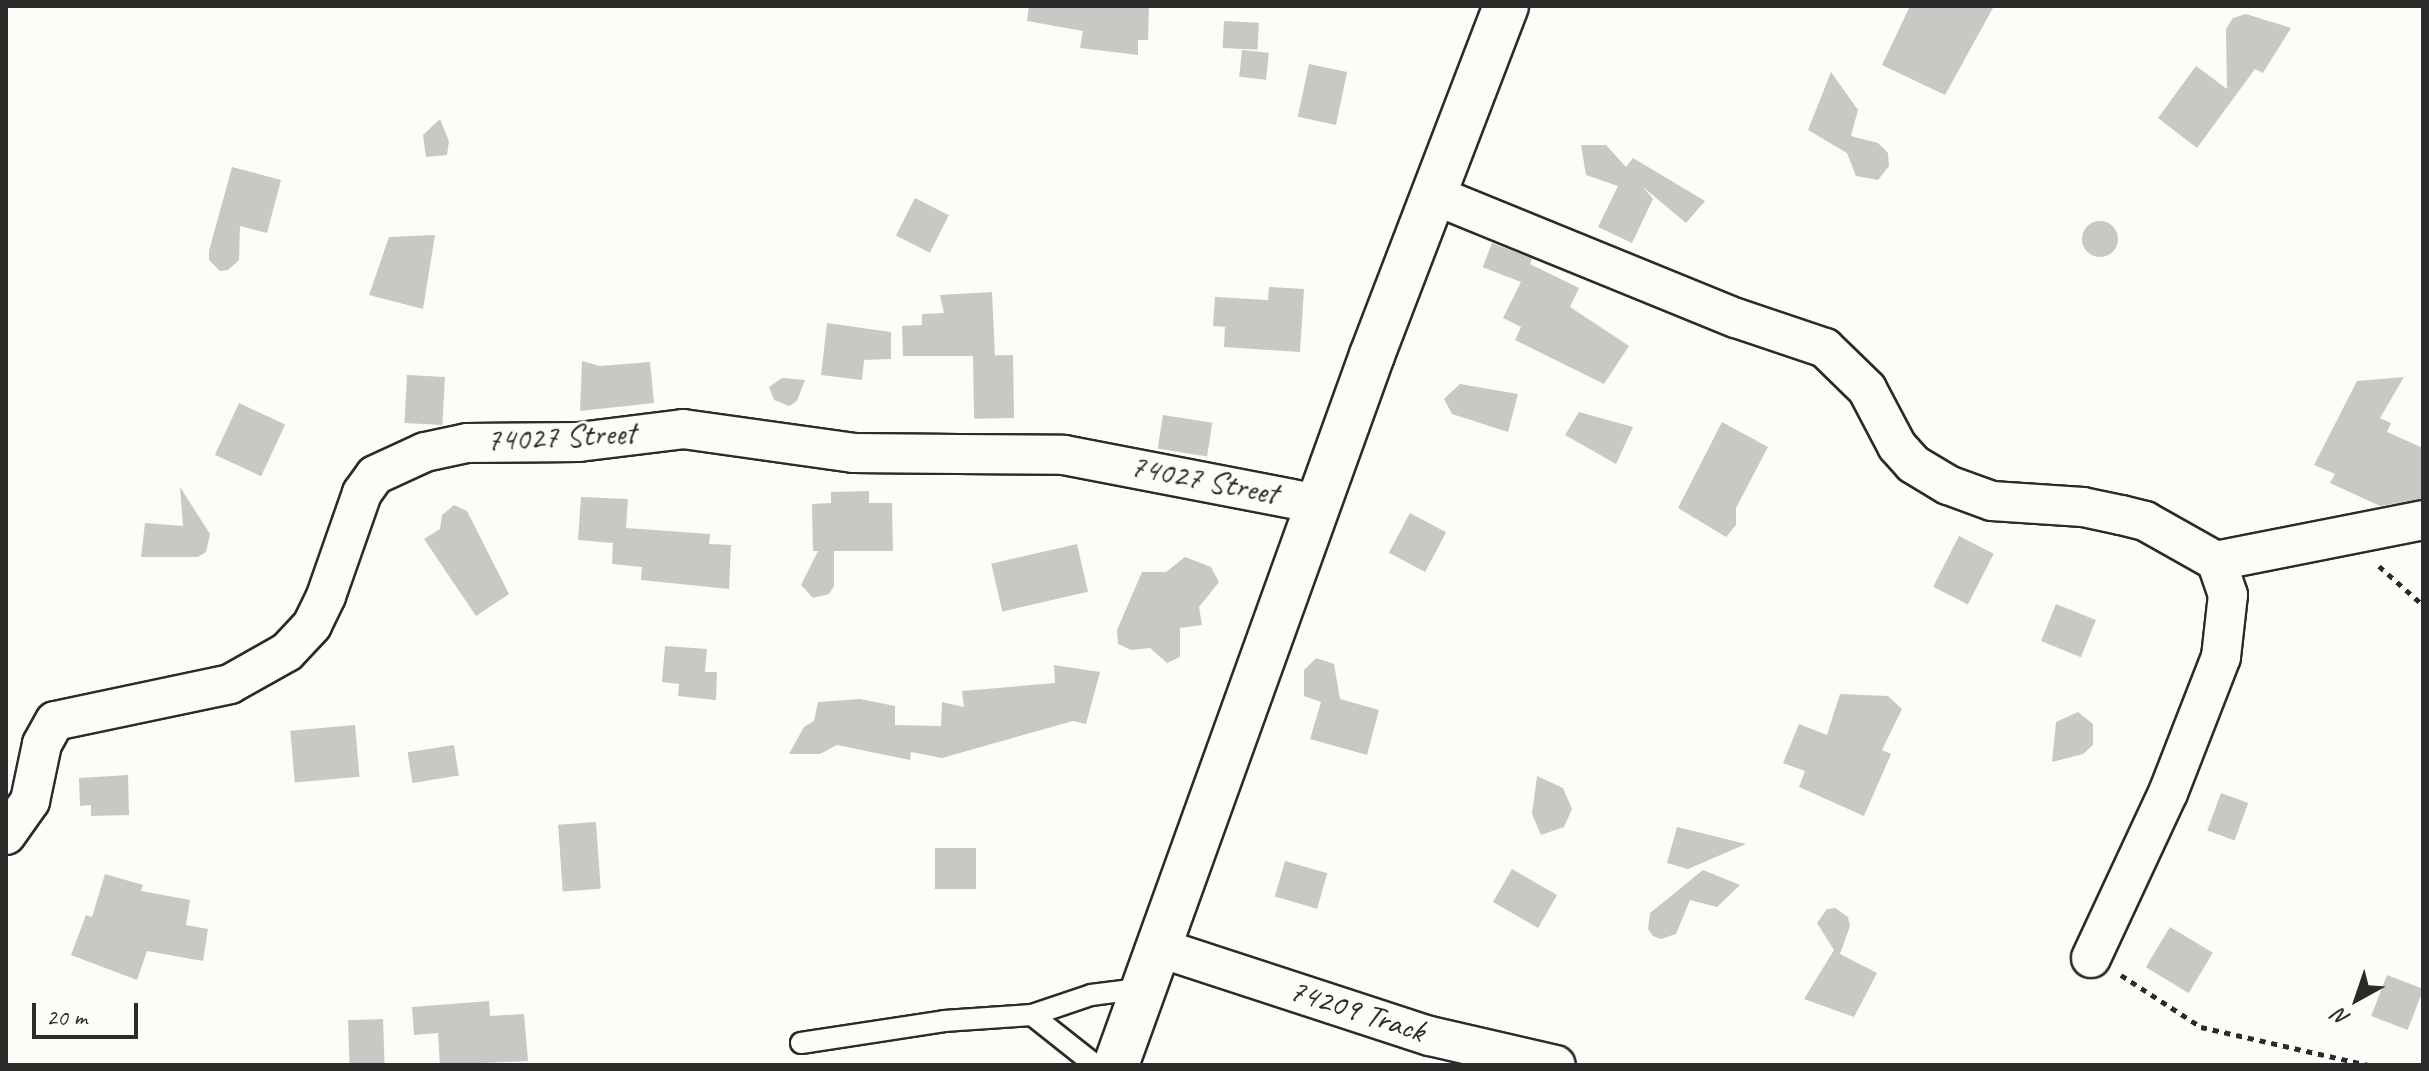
<!DOCTYPE html>
<style>
body{margin:0}
#map{position:relative;width:2429px;height:1071px;overflow:hidden;background:#fdfcf7;font-family:Caveat,sans-serif}
div>[style]{position:absolute}
[style*='--x']{left:calc(var(--x)*1px);top:calc(var(--y)*1px);width:calc(var(--w)*1px);rotate:calc(var(--a)*1deg)}
.building>*{inset:0;background:#c9c8c4;transform-origin:0 0}
.round{border-radius:50%}
.path>*{height:5px;margin-top:-2.5px;transform-origin:0;background:repeating-linear-gradient(90deg,#2b2b2b 0 6px,transparent 0 12px)}
.roads{filter:drop-shadow(2px 0 #2b2b2b) drop-shadow(-2px 0 #2b2b2b) drop-shadow(0 2px #2b2b2b) drop-shadow(0 -2px #2b2b2b)}
.lane>*{height:20px;margin:-10px;padding:0 10px;transform-origin:10px;border-radius:10px;background:#fdfcf7}
.street>*{height:38px;margin:-19px;padding:0 19px;transform-origin:19px;border-radius:19px;background:#fdfcf7}
.secondary>*{height:44px;margin:-22px;padding:0 22px;transform-origin:22px;border-radius:22px;background:#fdfcf7}
span{translate:-50% -50%;white-space:nowrap;text-align:center;line-height:1.15;-webkit-text-stroke:6px #fdfcf7;paint-order:stroke}
.street-label{font-size:32px;color:#2b2b2b}
.frame{position:absolute;inset:0;border:8px solid #2b2b2b;pointer-events:none}
.north{position:absolute;left:2317px;top:959px;width:80px;height:80px;-webkit-text-stroke:6px #fdfcf7;paint-order:stroke;rotate:220deg;font-size:22px;font-weight:700;line-height:32px;text-align:center;color:#2b2b2b}
.north::after{content:'';display:block;margin:auto;width:28px;height:36px;background:#2b2b2b;clip-path:polygon(50% 0,100% 100%,50% 72%,0 100%)}
.scale{position:absolute;left:32px;top:1003px;width:106px;height:36px;box-sizing:border-box;border:4px solid #2b2b2b;border-top:0;padding-left:10px;font-size:24px;line-height:28px;white-space:nowrap;color:#2b2b2b;-webkit-text-stroke:6px #fdfcf7;paint-order:stroke}
</style>
<div id="map">
<div class="building">
<i style="clip-path:polygon(1029px 6px,1149px 6px,1148px 40px,1138px 40px,1138px 55px,1080px 48px,1083px 31px,1027px 21px)"></i>
<i style="clip-path:polygon(1910px 6px,1994px 6px,1945px 95px,1882px 65px)"></i>
<i style="clip-path:polygon(2246px 14px,2291px 28px,2263px 73px,2255px 69px,2197px 148px,2158px 118px,2196px 66px,2227px 89px,2226px 29px,2233px 18px)"></i>
<i style="left:1224px;top:21px;width:35px;height:27px;rotate:3deg"></i>
<i style="left:1242px;top:50px;width:27px;height:27px;rotate:6deg"></i>
<i style="left:1309px;top:64px;width:39px;height:54px;rotate:12deg"></i>
<i style="clip-path:polygon(1831px 72px,1858px 110px,1851px 136px,1878px 143px,1888px 153px,1889px 166px,1878px 180px,1856px 176px,1847px 153px,1808px 130px)"></i>
<i style="clip-path:polygon(440px 119px,449px 141px,447px 155px,426px 157px,423px 135px)"></i>
<i style="clip-path:polygon(1581px 145px,1606px 145px,1626px 167px,1633px 158px,1705px 201px,1686px 223px,1643px 187px,1653px 199px,1632px 243px,1598px 227px,1618px 186px,1586px 175px)"></i>
<i style="clip-path:polygon(232px 167px,281px 180px,267px 233px,240px 226px,239px 260px,228px 270px,220px 271px,209px 260px,209px 251px)"></i>
<i style="left:915px;top:198px;width:38px;height:42px;rotate:27deg"></i>
<i class="round" style="left:2082px;top:221px;width:36px;height:36px"></i>
<i style="clip-path:polygon(435px 235px,423px 309px,369px 295px,389px 237px)"></i>
<i style="left:1492px;top:243px;width:43px;height:26px;rotate:21deg"></i>
<i style="clip-path:polygon(1530px 264px,1579px 288px,1570px 307px,1629px 346px,1604px 384px,1515px 340px,1521px 327px,1503px 318px)"></i>
<i style="clip-path:polygon(1269px 287px,1304px 289px,1300px 352px,1224px 347px,1225px 327px,1213px 326px,1215px 297px,1268px 300px)"></i>
<i style="clip-path:polygon(992px 292px,995px 356px,903px 356px,902px 326px,922px 325px,922px 314px,944px 313px,940px 295px)"></i>
<i style="clip-path:polygon(827px 323px,891px 332px,891px 359px,864px 360px,862px 380px,821px 375px)"></i>
<i style="left:1013px;top:355px;width:63px;height:40px;rotate:89deg"></i>
<i style="clip-path:polygon(582px 361px,600px 366px,650px 362px,654px 403px,580px 411px)"></i>
<i style="left:407px;top:375px;width:38px;height:48px;rotate:3deg"></i>
<i style="clip-path:polygon(2404px 377px,2380px 418px,2391px 423px,2387px 432px,2423px 448px,2423px 499px,2380px 506px,2330px 483px,2335px 474px,2314px 465px,2357px 381px)"></i>
<i style="clip-path:polygon(782px 378px,805px 380px,797px 401px,789px 406px,774px 400px,769px 387px)"></i>
<i style="clip-path:polygon(1460px 384px,1518px 394px,1508px 432px,1452px 414px,1444px 399px)"></i>
<i style="left:239px;top:403px;width:51px;height:57px;rotate:25deg"></i>
<i style="clip-path:polygon(1579px 412px,1633px 427px,1616px 464px,1565px 435px)"></i>
<i style="left:1163px;top:415px;width:50px;height:34px;rotate:9deg"></i>
<i style="clip-path:polygon(1722px 422px,1768px 447px,1736px 508px,1736px 525px,1726px 537px,1678px 508px)"></i>
<i style="clip-path:polygon(180px 487px,210px 534px,206px 552px,198px 557px,141px 557px,145px 523px,183px 526px)"></i>
<i style="clip-path:polygon(869px 491px,869px 503px,892px 503px,893px 551px,834px 551px,834px 586px,829px 594px,813px 598px,801px 585px,818px 551px,813px 551px,812px 504px,831px 503px,831px 492px)"></i>
<i style="clip-path:polygon(581px 497px,628px 499px,626px 528px,710px 534px,709px 544px,731px 545px,729px 589px,641px 580px,642px 567px,612px 564px,613px 543px,578px 540px)"></i>
<i style="clip-path:polygon(454px 505px,467px 511px,509px 594px,476px 616px,424px 539px,440px 529px,442px 515px)"></i>
<i style="left:1410px;top:513px;width:41px;height:45px;rotate:28deg"></i>
<i style="left:1959px;top:536px;width:39px;height:57px;rotate:27deg"></i>
<i style="left:1077px;top:544px;width:49px;height:88px;rotate:77deg"></i>
<i style="clip-path:polygon(1185px 557px,1211px 567px,1219px 582px,1199px 607px,1202px 625px,1180px 628px,1180px 657px,1167px 663px,1150px 648px,1131px 650px,1118px 644px,1117px 630px,1142px 572px,1166px 572px)"></i>
<i style="left:2056px;top:604px;width:43px;height:40px;rotate:22deg"></i>
<i style="clip-path:polygon(665px 646px,707px 649px,705px 672px,717px 672px,716px 700px,678px 696px,679px 684px,662px 682px)"></i>
<i style="clip-path:polygon(1316px 658px,1334px 664px,1340px 699px,1379px 710px,1367px 755px,1310px 739px,1321px 702px,1304px 696px,1304px 670px)"></i>
<i style="clip-path:polygon(1054px 665px,1100px 672px,1086px 724px,1073px 721px,942px 758px,911px 752px,910px 760px,837px 745px,820px 754px,789px 754px,804px 727px,814px 721px,818px 702px,860px 699px,895px 706px,895px 725px,941px 726px,942px 702px,964px 707px,962px 691px,1055px 683px)"></i>
<i style="clip-path:polygon(1840px 694px,1888px 696px,1902px 709px,1882px 750px,1891px 754px,1864px 816px,1799px 787px,1805px 771px,1783px 763px,1799px 724px,1827px 735px)"></i>
<i style="clip-path:polygon(2078px 712px,2093px 724px,2093px 745px,2083px 754px,2052px 762px,2056px 722px)"></i>
<i style="left:355px;top:725px;width:52px;height:65px;rotate:85deg"></i>
<i style="left:454px;top:745px;width:31px;height:47px;rotate:81deg"></i>
<i style="clip-path:polygon(128px 775px,129px 815px,91px 816px,91px 805px,80px 806px,79px 778px)"></i>
<i style="clip-path:polygon(1537px 776px,1563px 788px,1572px 809px,1564px 827px,1541px 835px,1532px 814px)"></i>
<i style="left:2221px;top:793px;width:29px;height:40px;rotate:20deg"></i>
<i style="left:596px;top:822px;width:67px;height:38px;rotate:86deg"></i>
<i style="clip-path:polygon(1677px 827px,1746px 844px,1688px 869px,1667px 863px)"></i>
<i style="left:935px;top:848px;width:41px;height:41px"></i>
<i style="left:1285px;top:861px;width:44px;height:37px;rotate:16deg"></i>
<i style="left:1512px;top:869px;width:52px;height:38px;rotate:30deg"></i>
<i style="clip-path:polygon(1703px 870px,1740px 885px,1717px 907px,1690px 900px,1676px 934px,1661px 939px,1653px 936px,1648px 929px,1650px 913px)"></i>
<i style="clip-path:polygon(105px 874px,143px 885px,141px 891px,190px 900px,186px 925px,208px 929px,203px 961px,147px 951px,137px 980px,71px 955px,86px 915px,92px 917px)"></i>
<i style="clip-path:polygon(1835px 908px,1848px 917px,1850px 926px,1840px 954px,1877px 973px,1854px 1017px,1804px 999px,1834px 950px,1817px 923px,1827px 909px)"></i>
<i style="left:2170px;top:927px;width:50px;height:47px;rotate:31deg"></i>
<i style="left:2387px;top:975px;width:39px;height:44px;rotate:21deg"></i>
<i style="clip-path:polygon(489px 1001px,490px 1016px,524px 1014px,528px 1061px,440px 1065px,438px 1033px,414px 1035px,412px 1007px)"></i>
<i style="left:383px;top:1019px;width:46px;height:35px;rotate:88deg"></i>
</div>
<div class="path">
<i style="--x:2379;--y:566;--w:59;--a:41.6"></i>
<i style="--x:2121;--y:975;--w:95;--a:33"></i>
<i style="--x:2201;--y:1027;--w:171;--a:12.8"></i>
</div>
<div class="roads">
<div class="lane">
<i style="--x:1032;--y:1015;--w:62;--a:-18.7"></i>
<i style="--x:1091;--y:995;--w:54;--a:-7.4"></i>
<i style="--x:801;--y:1043;--w:145;--a:-8.7"></i>
<i style="--x:944;--y:1021;--w:88;--a:-3.9"></i>
<i style="--x:1032;--y:1015;--w:80;--a:38.4"></i>
</div>
<div class="street">
<i style="--x:1434;--y:195;--w:326;--a:22.2"></i>
<i style="--x:1736;--y:318;--w:94;--a:18.6"></i>
<i style="--x:1825;--y:348;--w:59;--a:44.3"></i>
<i style="--x:1867;--y:389;--w:64;--a:62.2"></i>
<i style="--x:1897;--y:446;--w:24;--a:48"></i>
<i style="--x:1913;--y:464;--w:41;--a:31"></i>
<i style="--x:1948;--y:485;--w:47;--a:20"></i>
<i style="--x:1992;--y:501;--w:91;--a:3.8"></i>
<i style="--x:2083;--y:507;--w:39;--a:12"></i>
<i style="--x:2121;--y:515;--w:25;--a:14"></i>
<i style="--x:2145;--y:521;--w:81;--a:29.4"></i>
<i style="--x:2216;--y:561;--w:211;--a:-11.2"></i>
<i style="--x:6;--y:835;--w:42;--a:-54.8"></i>
<i style="--x:30;--y:801;--w:58;--a:-78.1"></i>
<i style="--x:42;--y:744;--w:26;--a:-61"></i>
<i style="--x:55;--y:721;--w:179;--a:-11.9"></i>
<i style="--x:230;--y:684;--w:65;--a:-29.3"></i>
<i style="--x:287;--y:652;--w:37;--a:-47"></i>
<i style="--x:312;--y:625;--w:32;--a:-64"></i>
<i style="--x:326;--y:596;--w:109;--a:-70.7"></i>
<i style="--x:362;--y:493;--w:22;--a:-54"></i>
<i style="--x:375;--y:475;--w:55;--a:-24.7"></i>
<i style="--x:425;--y:452;--w:43;--a:-12.1"></i>
<i style="--x:467;--y:443;--w:112;--a:-0.5"></i>
<i style="--x:579;--y:442;--w:105;--a:-7.1"></i>
<i style="--x:683;--y:429;--w:172;--a:8"></i>
<i style="--x:853;--y:453;--w:211;--a:0.5"></i>
<i style="--x:1064;--y:455;--w:260;--a:10.9"></i>
<i style="--x:1160;--y:948;--w:284;--a:18.1"></i>
<i style="--x:1430;--y:1036;--w:129;--a:13"></i>
<i style="--x:2091;--y:958;--w:182;--a:-65"></i>
<i style="--x:2168;--y:793;--w:146;--a:-68.7"></i>
<i style="--x:2221;--y:657;--w:62;--a:-83.6"></i>
<i style="--x:2228;--y:595;--w:36;--a:-109"></i>
</div>
<div class="secondary">
<i style="--x:1116;--y:1065;--w:755;--a:-70.17"></i>
<i style="--x:1372;--y:355;--w:374;--a:-69"></i>
</div>
</div>
<div class="street-label">
<span style="left:561px;top:437px;rotate:-3deg">74027 Street</span>
<span style="left:1204px;top:480px;rotate:11deg">74027 Street</span>
<span style="left:1357px;top:1011px;rotate:18deg">74209 Track</span>
</div>
<div class="frame"></div>
<div class="north">N</div>
<div class="scale">20 m</div>
</div>
